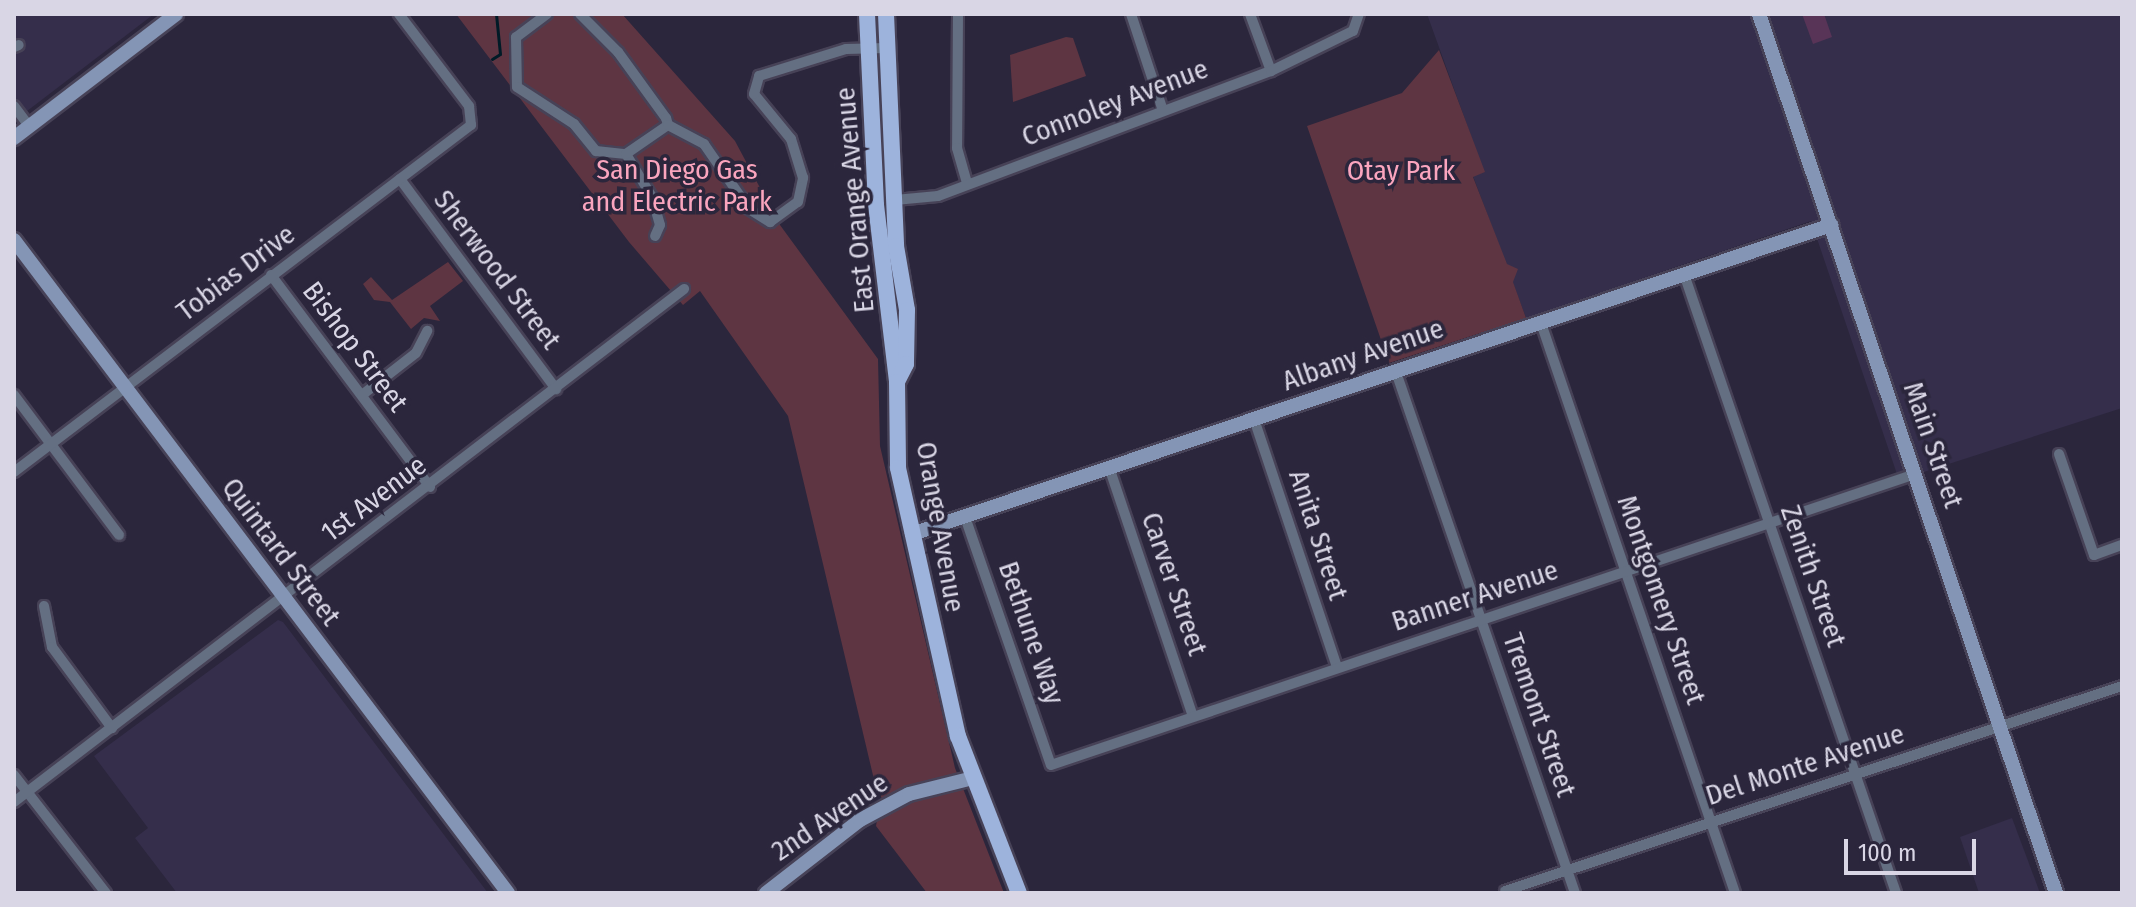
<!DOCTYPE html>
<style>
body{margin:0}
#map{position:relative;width:2136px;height:907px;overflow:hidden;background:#2b263c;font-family:"Fira Sans Condensed",sans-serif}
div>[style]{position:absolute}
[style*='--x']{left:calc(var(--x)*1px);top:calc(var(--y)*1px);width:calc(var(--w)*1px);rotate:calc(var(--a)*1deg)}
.built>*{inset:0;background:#352e4b}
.green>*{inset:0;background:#5e3542}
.stream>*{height:3px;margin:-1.5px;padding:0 1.5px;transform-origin:1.5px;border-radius:1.5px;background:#001b27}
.building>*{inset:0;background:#583457}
.roads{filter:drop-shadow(2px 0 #474257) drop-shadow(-2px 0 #474257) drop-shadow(0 2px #474257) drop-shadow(0 -2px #474257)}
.street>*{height:10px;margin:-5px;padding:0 5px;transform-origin:5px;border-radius:5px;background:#646f82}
.secondary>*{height:14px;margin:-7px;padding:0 7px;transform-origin:7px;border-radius:7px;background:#8495b5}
.primary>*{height:16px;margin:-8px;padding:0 8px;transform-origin:8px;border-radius:8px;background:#9db3dc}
span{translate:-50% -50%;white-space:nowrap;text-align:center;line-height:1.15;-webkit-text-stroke:7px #2b263c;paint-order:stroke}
.street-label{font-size:28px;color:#d9d6e5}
.park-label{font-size:28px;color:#faa5be}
.frame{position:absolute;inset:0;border:16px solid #d9d6e5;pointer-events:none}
.scale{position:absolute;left:1844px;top:839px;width:132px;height:36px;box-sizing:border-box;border:4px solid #d9d6e5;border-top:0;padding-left:10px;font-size:24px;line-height:28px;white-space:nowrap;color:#d9d6e5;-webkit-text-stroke:6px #2b263c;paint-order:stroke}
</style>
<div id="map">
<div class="built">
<i style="clip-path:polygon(14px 14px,154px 14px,14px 121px)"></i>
<i style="clip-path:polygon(1427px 14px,2122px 14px,2122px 408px,1899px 480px,1811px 221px,1526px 318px,1473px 176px,1484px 172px)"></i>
<i style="clip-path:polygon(278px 620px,283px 622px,488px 893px,177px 893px,135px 838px,148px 828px,94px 756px)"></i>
<i style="clip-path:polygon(2012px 818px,2040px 893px,1979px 893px,1960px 837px)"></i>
</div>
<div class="green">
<i style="clip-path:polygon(456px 14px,622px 14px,735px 141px,780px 225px,878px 359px,880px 446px,955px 768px,1004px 893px,927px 893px,876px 826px,882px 790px,876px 788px,788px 416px,700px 291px,683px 305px,629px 242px)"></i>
<i style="clip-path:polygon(1066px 37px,1073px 38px,1086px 76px,1013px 102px,1010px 55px)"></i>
<i style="clip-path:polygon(1439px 50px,1485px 172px,1473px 177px,1507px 264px,1518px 269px,1513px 282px,1526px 318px,1389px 363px,1307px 126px,1402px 93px)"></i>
<i style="clip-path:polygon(448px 262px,463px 281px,430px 306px,440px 321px,424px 318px,411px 329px,390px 302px,374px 300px,363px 284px,371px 277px,392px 300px)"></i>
</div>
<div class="stream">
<i style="--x:492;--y:59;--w:9;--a:-32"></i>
<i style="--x:500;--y:54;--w:40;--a:-95.7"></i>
</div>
<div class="building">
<i style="clip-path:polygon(1802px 14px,1824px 14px,1832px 37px,1813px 44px)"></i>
</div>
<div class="roads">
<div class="street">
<i style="--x:547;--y:14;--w:39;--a:143"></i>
<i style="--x:516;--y:37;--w:50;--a:88.9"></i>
<i style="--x:517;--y:87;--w:68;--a:33"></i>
<i style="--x:574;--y:124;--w:35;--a:51"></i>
<i style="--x:596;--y:151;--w:30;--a:6"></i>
<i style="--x:626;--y:154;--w:50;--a:58.8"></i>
<i style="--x:652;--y:197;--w:29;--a:74"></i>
<i style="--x:660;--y:225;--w:12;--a:114"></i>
<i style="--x:580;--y:14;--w:54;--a:45"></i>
<i style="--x:618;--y:52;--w:82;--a:54"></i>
<i style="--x:666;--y:118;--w:7;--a:74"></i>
<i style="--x:668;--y:125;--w:51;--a:145.4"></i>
<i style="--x:958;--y:14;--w:134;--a:90.4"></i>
<i style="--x:957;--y:148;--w:37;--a:74"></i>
<i style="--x:1131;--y:14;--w:102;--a:71.7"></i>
<i style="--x:1250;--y:14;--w:61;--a:69.8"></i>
<i style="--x:14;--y:47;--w:5;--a:-22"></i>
<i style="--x:14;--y:106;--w:25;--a:53"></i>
<i style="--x:668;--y:125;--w:41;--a:27.8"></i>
<i style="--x:704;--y:144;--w:79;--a:55.3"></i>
<i style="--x:749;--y:209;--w:25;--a:32"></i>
<i style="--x:770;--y:222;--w:34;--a:-36"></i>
<i style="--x:798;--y:202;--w:25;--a:-78"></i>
<i style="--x:803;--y:178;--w:41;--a:-107.1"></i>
<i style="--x:791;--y:139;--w:58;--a:-129.4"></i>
<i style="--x:754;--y:94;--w:19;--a:-74"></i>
<i style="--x:759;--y:76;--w:91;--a:-17.2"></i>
<i style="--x:846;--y:49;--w:41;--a:-1.4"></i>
<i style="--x:400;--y:179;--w:262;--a:53.4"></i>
<i style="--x:895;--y:200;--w:43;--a:-5.3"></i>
<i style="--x:938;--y:196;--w:356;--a:-20.6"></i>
<i style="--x:1271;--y:71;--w:91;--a:-26"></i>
<i style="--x:1353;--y:31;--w:18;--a:-71"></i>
<i style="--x:1684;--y:274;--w:654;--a:71.09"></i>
<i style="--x:271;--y:275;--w:265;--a:53.1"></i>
<i style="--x:1541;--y:323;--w:602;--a:71.2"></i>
<i style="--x:1396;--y:372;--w:551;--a:71.04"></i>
<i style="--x:14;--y:395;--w:175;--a:53.1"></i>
<i style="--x:362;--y:395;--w:68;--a:-37.9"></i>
<i style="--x:416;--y:353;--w:25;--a:-63"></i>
<i style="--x:1254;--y:419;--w:262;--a:71.5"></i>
<i style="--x:2059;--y:454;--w:107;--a:70.9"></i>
<i style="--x:2094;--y:555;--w:30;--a:-20"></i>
<i style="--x:1109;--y:467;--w:263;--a:71.4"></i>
<i style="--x:14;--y:472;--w:574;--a:-37.21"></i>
<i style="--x:471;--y:125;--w:19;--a:-96"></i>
<i style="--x:469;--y:106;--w:116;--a:-127.3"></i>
<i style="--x:965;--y:517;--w:262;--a:70.9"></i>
<i style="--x:1051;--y:765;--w:912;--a:-18.61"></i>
<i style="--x:44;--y:606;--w:42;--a:79"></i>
<i style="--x:52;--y:647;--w:101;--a:53.5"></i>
<i style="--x:14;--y:775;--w:150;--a:52.1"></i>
<i style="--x:14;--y:802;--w:844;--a:-37.44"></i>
<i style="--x:1505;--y:891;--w:650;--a:-18.38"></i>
</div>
<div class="secondary">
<i style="--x:1759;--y:14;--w:928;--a:71.33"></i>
<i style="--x:14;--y:138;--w:204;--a:-37.4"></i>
<i style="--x:14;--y:240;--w:819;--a:52.89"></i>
<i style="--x:912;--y:534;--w:970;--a:-18.58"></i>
<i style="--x:766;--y:893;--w:119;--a:-37.8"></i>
<i style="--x:860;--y:820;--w:55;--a:-28"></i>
<i style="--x:909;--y:794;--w:66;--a:-14"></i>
</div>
<div class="primary">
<i style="--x:867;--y:14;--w:191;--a:87.3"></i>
<i style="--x:876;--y:205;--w:178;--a:83.2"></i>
<i style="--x:886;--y:14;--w:232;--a:87.5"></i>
<i style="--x:896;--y:246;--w:65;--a:80.2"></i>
<i style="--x:907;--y:310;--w:54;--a:91.1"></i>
<i style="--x:906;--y:364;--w:20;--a:117"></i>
<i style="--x:897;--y:382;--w:86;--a:89.3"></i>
<i style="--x:898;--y:468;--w:275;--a:77.4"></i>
<i style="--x:958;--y:736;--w:168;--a:68.8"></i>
</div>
</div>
<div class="street-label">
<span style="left:1115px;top:103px;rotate:-21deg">Connoley Avenue</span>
<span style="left:855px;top:200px;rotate:-95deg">East Orange Avenue</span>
<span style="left:497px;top:270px;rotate:53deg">Sherwood Street</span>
<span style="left:236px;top:273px;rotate:-37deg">Tobias Drive</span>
<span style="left:355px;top:347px;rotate:53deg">Bishop Street</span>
<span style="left:1363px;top:355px;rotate:-19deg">Albany Avenue</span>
<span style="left:1933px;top:445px;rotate:71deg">Main Street</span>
<span style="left:374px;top:499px;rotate:-37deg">1st Avenue</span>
<span style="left:940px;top:527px;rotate:80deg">Orange Avenue</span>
<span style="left:1318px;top:535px;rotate:72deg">Anita Street</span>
<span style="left:281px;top:552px;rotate:53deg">Quintard Street</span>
<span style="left:1813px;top:576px;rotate:71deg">Zenith Street</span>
<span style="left:1174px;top:584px;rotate:71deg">Carver Street</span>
<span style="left:1475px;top:596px;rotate:-18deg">Banner Avenue</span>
<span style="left:1661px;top:600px;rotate:71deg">Montgomery Street</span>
<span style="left:1031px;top:633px;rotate:71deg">Bethune Way</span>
<span style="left:1539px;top:715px;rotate:71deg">Tremont Street</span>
<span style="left:1805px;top:765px;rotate:-18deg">Del Monte Avenue</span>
<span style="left:830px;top:817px;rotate:-34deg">2nd Avenue</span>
</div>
<div class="park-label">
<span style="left:677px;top:186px">San Diego Gas<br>and Electric Park</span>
<span style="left:1401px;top:171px">Otay Park</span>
</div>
<div class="frame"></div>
<div class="scale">100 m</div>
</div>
